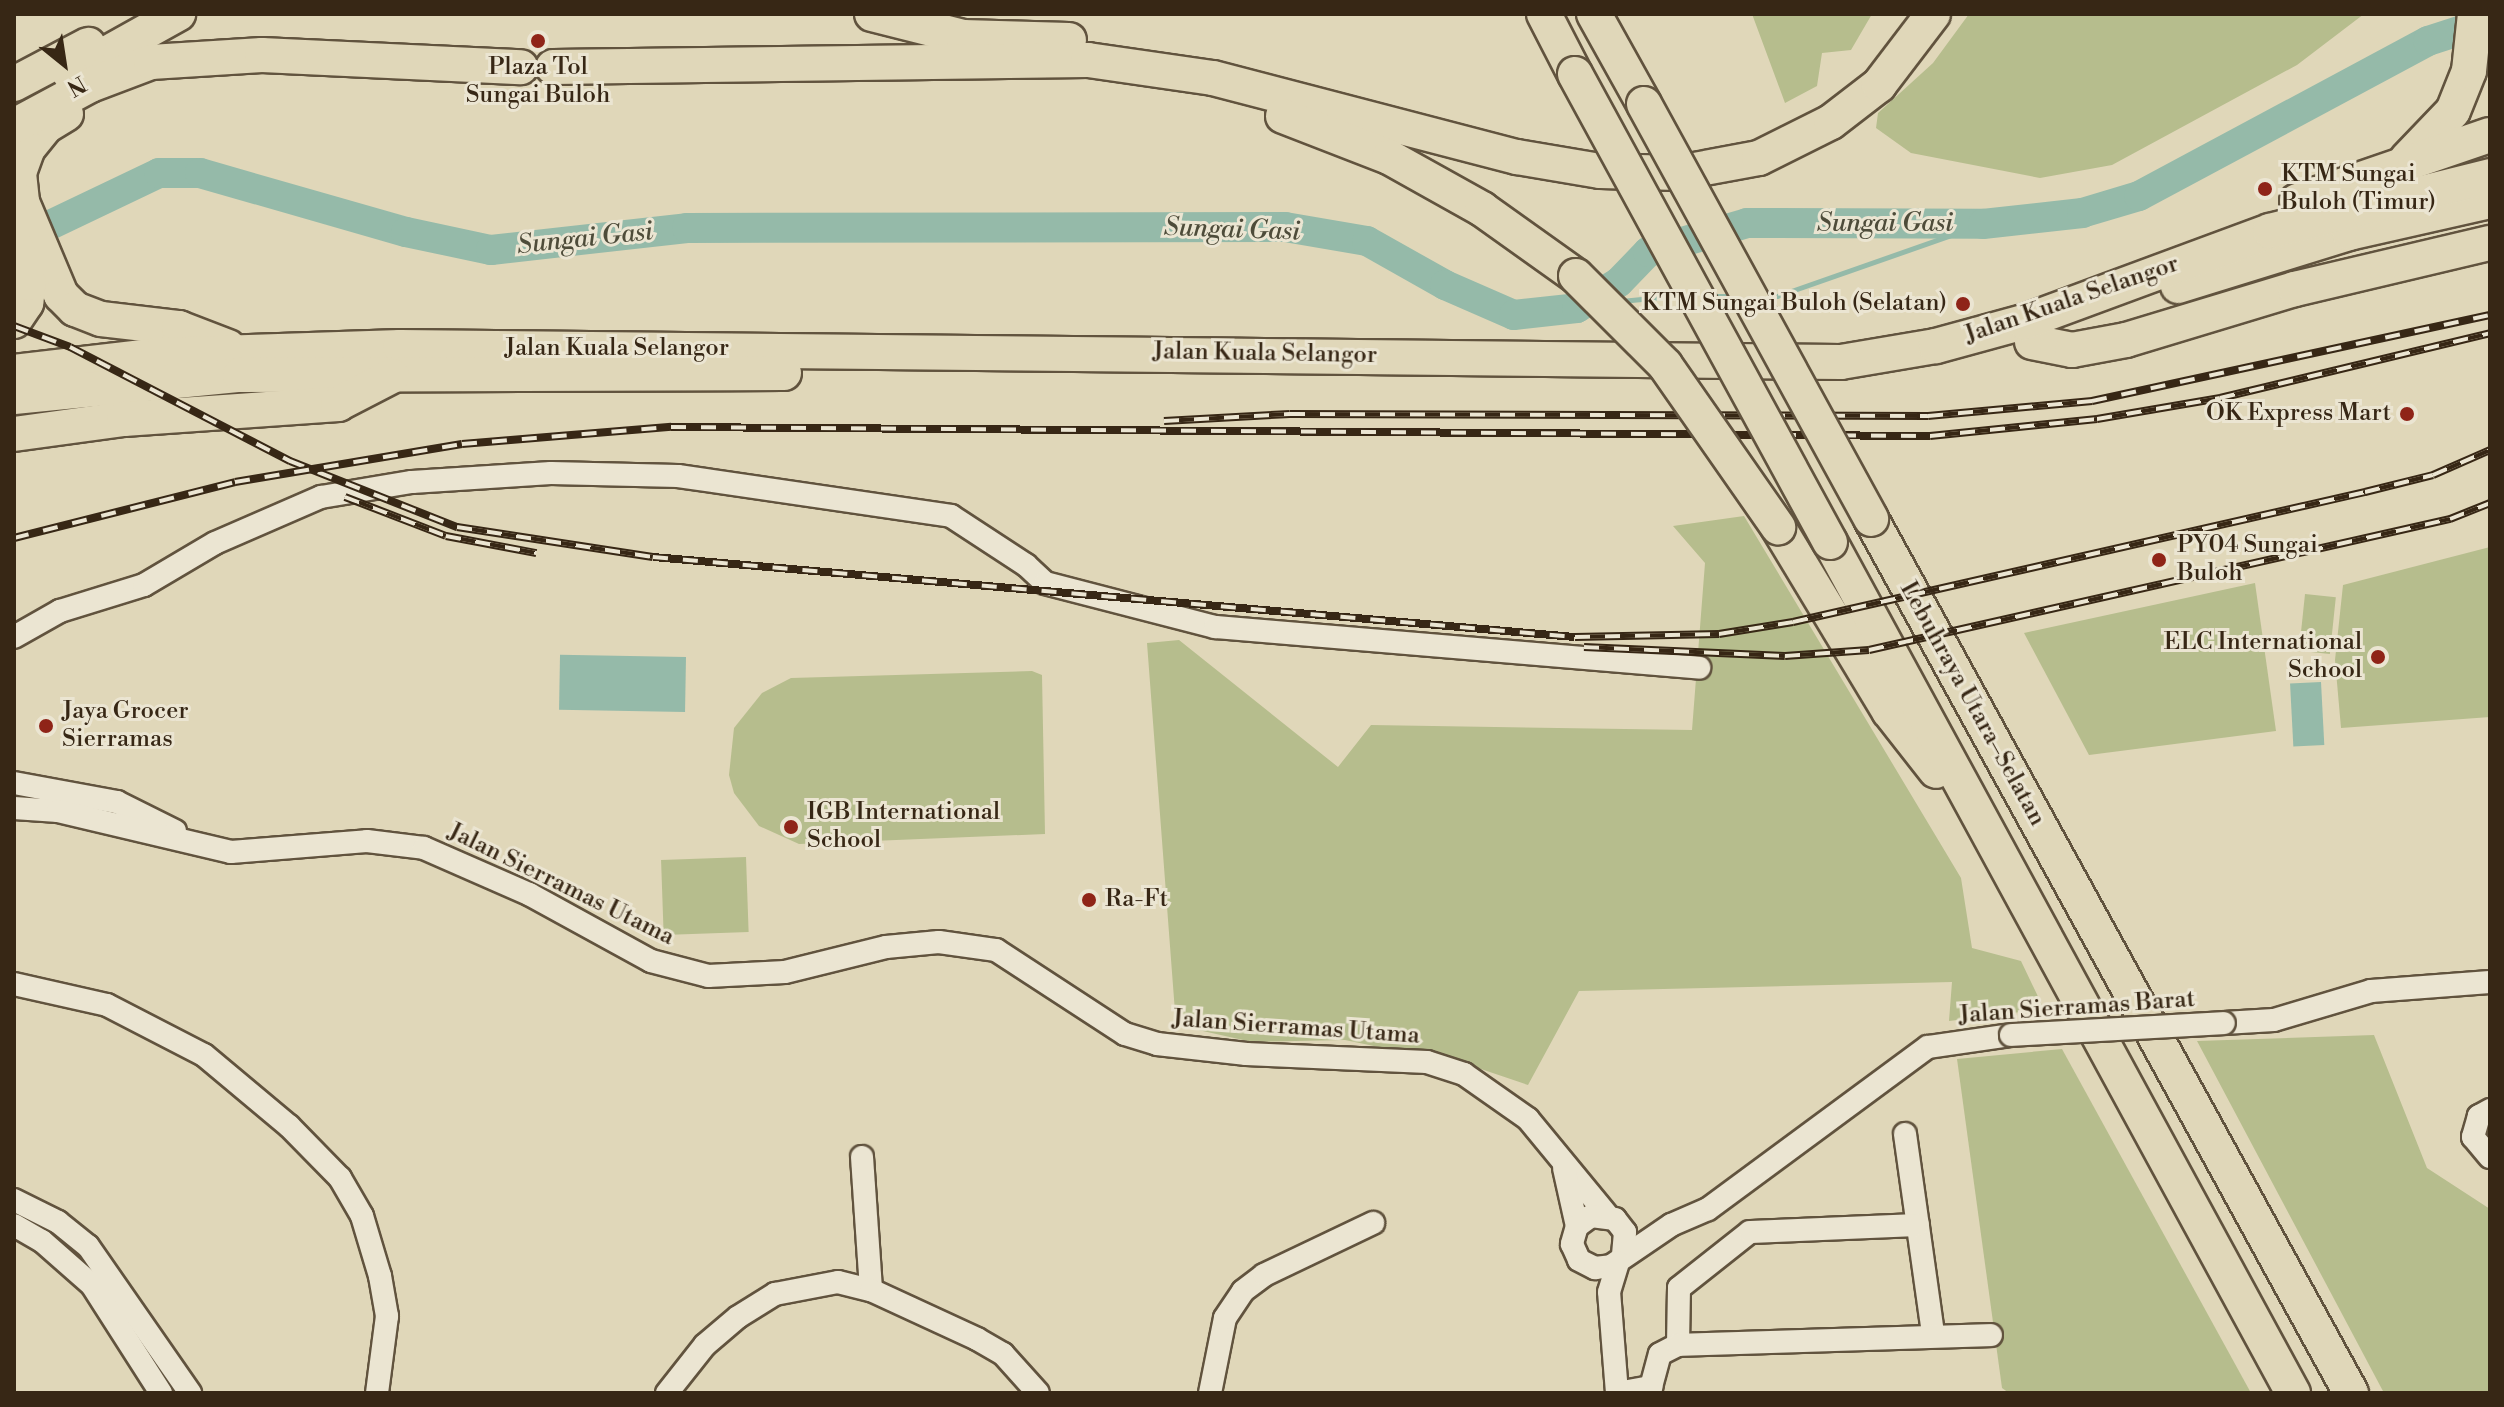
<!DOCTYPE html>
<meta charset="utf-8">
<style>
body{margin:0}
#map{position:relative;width:2504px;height:1407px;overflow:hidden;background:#e0d7b9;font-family:"Libre Bodoni",serif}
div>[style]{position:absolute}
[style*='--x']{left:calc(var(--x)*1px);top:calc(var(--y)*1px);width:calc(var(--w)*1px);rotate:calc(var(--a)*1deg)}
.green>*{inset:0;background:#b6bd8d;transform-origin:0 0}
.water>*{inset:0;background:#95baa9;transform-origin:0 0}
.stream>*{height:5px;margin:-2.5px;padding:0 2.5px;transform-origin:2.5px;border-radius:2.5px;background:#95baa9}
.river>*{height:30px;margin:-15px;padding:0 15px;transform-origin:15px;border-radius:15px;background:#95baa9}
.roads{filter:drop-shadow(2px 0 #61533e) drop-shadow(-2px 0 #61533e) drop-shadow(0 2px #61533e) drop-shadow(0 -2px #61533e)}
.minor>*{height:22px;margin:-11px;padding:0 11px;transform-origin:11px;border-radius:11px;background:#ebe5d2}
.highway>*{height:34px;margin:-17px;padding:0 17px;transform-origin:17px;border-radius:17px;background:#e0d7b9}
.rail>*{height:8px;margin-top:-4px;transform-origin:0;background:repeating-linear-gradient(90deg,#ebe5d2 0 15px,#372715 0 30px);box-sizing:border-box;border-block:2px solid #372715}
.bridges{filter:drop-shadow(2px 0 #61533e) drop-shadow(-2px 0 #61533e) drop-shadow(0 2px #61533e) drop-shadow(0 -2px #61533e)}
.minor-bridge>*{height:22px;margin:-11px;padding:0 11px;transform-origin:11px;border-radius:11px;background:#ebe5d2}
.highway-bridge>*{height:34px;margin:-17px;padding:0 17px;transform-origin:17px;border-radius:17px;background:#e0d7b9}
.dots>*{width:22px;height:22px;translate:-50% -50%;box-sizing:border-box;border:4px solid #ebe5d2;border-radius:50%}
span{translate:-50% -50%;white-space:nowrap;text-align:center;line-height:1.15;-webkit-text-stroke:6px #ebe5d2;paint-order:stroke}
.poi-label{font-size:24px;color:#372715}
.left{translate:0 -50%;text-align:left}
.right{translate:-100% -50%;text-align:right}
.street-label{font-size:24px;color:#372715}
.water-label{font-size:26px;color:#4e4c3a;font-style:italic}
.frame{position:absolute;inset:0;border:16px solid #372715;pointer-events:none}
.north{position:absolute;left:24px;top:24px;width:80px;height:80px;-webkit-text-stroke:6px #ebe5d2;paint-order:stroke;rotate:150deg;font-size:22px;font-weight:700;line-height:32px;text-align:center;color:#372715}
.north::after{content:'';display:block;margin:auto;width:28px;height:36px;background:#372715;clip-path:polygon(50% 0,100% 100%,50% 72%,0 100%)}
</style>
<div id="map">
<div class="green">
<i style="clip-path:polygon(1752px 14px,1872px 14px,1851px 50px,1822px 53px,1817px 86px,1785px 103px)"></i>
<i style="clip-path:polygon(1969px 14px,2364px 14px,2297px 65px,2112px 165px,2040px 178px,1911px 153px,1876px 128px,1878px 113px,1933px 63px)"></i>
<i style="clip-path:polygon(1744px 516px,1961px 878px,1972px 948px,2021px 961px,2044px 1009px,1949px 1021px,1952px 982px,1579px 991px,1528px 1085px,1475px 1067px,1345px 1040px,1252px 1042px,1176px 1025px,1147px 643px,1179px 640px,1338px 767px,1371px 725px,1692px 730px,1705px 563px,1673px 526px)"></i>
<i style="clip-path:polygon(2490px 547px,2490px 717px,2341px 728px,2335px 660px,2343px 585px)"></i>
<i style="clip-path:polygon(2255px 583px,2276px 731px,2089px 755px,2024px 633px)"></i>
<i style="left:2305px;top:594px;width:31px;height:57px;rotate:6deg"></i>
<i style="clip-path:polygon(1032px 671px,1042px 675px,1045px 834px,799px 844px,759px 826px,734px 793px,729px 775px,734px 728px,762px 693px,791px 678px)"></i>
<i style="left:746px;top:857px;width:75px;height:85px;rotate:88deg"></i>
<i style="clip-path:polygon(2374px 1035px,2427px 1168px,2490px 1209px,2490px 1393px,2384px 1393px,2197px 1041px)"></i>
<i style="clip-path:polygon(2062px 1049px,2251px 1393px,2009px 1393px,2002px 1388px,1957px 1059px)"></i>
</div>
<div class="water">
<i style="left:686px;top:657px;width:55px;height:126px;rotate:91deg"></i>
<i style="left:2321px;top:682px;width:63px;height:31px;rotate:87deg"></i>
</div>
<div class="stream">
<i style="--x:1708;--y:296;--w:26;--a:0"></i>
<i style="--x:1764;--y:296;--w:13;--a:0"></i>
<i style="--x:1777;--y:296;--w:218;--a:-19.3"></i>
<i style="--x:1621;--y:301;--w:62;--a:-5.5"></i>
</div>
<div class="river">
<i style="--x:19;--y:248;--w:36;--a:-37"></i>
<i style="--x:48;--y:226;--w:123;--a:-25.5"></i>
<i style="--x:159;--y:173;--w:41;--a:0"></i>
<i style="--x:200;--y:173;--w:214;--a:16"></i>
<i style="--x:406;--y:232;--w:87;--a:12"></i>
<i style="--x:491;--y:250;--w:197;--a:-6.4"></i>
<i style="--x:687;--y:228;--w:598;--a:-0.1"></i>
<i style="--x:1285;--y:227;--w:83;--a:9.7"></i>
<i style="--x:1367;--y:241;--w:90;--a:29.4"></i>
<i style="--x:1445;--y:285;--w:75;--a:23.5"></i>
<i style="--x:1514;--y:315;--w:63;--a:-6.3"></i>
<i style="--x:1577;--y:308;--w:49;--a:-31.8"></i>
<i style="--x:1619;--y:282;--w:42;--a:-46"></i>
<i style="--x:1648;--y:252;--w:103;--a:-16.3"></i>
<i style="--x:1747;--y:223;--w:236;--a:0.2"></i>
<i style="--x:1983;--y:224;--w:100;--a:-6.3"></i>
<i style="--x:2082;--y:213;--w:59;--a:-16.6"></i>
<i style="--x:2139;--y:196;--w:328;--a:-28.2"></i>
<i style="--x:2428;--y:41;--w:65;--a:-17.9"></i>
</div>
<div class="roads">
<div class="minor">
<i style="--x:14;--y:637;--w:53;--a:-29.5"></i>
<i style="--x:60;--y:611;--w:88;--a:-17.2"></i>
<i style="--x:144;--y:585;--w:82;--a:-30.6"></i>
<i style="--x:215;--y:543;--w:116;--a:-23.5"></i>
<i style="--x:321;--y:497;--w:92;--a:-9.4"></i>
<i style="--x:412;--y:482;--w:139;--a:-3.7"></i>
<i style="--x:551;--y:473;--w:127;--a:1.4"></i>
<i style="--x:678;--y:476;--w:276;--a:8.3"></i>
<i style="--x:951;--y:516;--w:90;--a:33.2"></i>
<i style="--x:1026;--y:565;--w:26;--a:43"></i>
<i style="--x:1045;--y:583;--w:176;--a:14.5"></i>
<i style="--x:1215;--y:627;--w:486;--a:4.8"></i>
<i style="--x:14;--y:783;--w:105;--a:10.5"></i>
<i style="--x:117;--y:802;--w:65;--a:26.6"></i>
<i style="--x:14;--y:808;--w:44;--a:3.9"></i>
<i style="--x:58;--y:811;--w:178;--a:13.3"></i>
<i style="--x:231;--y:852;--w:136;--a:-4.6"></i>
<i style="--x:367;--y:841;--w:57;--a:7"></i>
<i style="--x:424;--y:848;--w:115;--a:23.7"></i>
<i style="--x:529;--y:894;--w:139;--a:28.8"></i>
<i style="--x:651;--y:961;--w:59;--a:14.7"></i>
<i style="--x:708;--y:976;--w:77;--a:-3"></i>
<i style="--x:785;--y:972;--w:104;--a:-13.9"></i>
<i style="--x:886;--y:947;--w:53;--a:-5.4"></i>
<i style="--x:939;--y:942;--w:58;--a:8"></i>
<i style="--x:996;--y:950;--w:154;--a:33.1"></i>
<i style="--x:1125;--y:1034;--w:34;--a:17"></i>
<i style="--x:1157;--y:1044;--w:90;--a:6.4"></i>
<i style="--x:1246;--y:1054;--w:181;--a:2.5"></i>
<i style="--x:1427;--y:1062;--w:39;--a:18"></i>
<i style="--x:1464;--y:1074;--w:78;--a:35.1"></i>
<i style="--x:1528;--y:1119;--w:124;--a:50.5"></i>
<i style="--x:14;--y:984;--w:95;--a:12.7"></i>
<i style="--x:107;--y:1005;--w:109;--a:27.3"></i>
<i style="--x:204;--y:1055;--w:111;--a:39.9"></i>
<i style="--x:289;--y:1126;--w:73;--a:45.6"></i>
<i style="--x:340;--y:1178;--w:44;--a:59.9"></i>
<i style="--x:362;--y:1216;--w:63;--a:73.3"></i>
<i style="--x:380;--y:1276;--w:41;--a:80.1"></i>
<i style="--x:387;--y:1316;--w:78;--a:97.4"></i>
<i style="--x:2224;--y:1023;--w:50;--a:-3.4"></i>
<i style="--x:2274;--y:1020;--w:101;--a:-16.6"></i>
<i style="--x:2371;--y:991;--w:119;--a:-4.3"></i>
<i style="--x:2490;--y:1110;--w:13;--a:151"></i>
<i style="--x:2479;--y:1116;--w:22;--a:106"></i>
<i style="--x:2473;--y:1137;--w:26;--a:50"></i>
<i style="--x:1905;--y:1134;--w:202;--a:82"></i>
<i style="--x:862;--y:1157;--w:133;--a:86.1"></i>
<i style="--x:1564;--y:1168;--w:59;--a:77.4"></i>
<i style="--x:14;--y:1200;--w:49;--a:26.6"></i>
<i style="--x:58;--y:1222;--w:38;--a:39"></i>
<i style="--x:88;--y:1246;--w:179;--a:55.2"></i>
<i style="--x:14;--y:1225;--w:32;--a:30"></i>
<i style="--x:42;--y:1241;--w:67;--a:41.3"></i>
<i style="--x:92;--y:1285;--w:128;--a:57.4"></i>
<i style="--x:1623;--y:1255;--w:23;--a:-85"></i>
<i style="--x:1625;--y:1232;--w:16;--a:-128"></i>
<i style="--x:1615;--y:1219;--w:24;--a:-173"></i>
<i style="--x:1591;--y:1216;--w:17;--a:144"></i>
<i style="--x:1577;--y:1226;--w:19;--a:106"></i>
<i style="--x:1572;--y:1244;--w:17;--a:66"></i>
<i style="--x:1579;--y:1260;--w:18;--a:27"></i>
<i style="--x:1595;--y:1268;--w:16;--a:-7"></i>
<i style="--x:1611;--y:1266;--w:73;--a:-34.3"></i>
<i style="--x:1671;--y:1225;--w:40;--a:-23.4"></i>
<i style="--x:1708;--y:1209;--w:273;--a:-36.4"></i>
<i style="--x:1928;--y:1047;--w:84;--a:-8.2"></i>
<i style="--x:1678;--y:1345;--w:57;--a:-89"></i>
<i style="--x:1679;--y:1288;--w:90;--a:-38.3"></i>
<i style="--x:1750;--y:1232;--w:168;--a:-2.4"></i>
<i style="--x:667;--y:1393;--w:61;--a:-51.6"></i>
<i style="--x:705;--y:1345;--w:43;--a:-40.3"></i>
<i style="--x:738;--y:1317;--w:44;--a:-31.9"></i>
<i style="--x:775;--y:1294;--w:64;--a:-10.8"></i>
<i style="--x:838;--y:1282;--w:34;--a:14"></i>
<i style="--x:871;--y:1290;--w:117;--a:24.8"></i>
<i style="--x:977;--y:1339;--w:30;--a:30"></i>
<i style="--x:1003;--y:1354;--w:52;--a:48.1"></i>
<i style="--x:1210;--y:1393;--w:76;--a:-78.7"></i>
<i style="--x:1225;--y:1318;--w:32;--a:-56"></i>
<i style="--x:1243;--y:1291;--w:26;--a:-37"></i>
<i style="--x:1264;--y:1275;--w:121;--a:-25.5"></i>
<i style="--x:1617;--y:1393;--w:35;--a:-10"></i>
<i style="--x:1651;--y:1387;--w:34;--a:-75"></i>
<i style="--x:1660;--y:1354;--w:20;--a:-27"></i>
<i style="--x:1678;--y:1345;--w:313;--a:-1.8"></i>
<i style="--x:1617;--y:1393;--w:101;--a:-94.5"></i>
<i style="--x:1609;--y:1292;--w:31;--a:-73"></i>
</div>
<div class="highway">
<i style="--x:872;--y:14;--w:94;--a:14.2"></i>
<i style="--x:963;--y:37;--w:106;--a:1.6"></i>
<i style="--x:1544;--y:14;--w:68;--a:62.7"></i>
<i style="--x:1594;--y:14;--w:103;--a:60.9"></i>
<i style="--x:553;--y:67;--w:535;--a:-0.75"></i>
<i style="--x:1088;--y:60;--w:126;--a:8.2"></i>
<i style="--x:1213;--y:78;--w:314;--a:14.6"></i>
<i style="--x:1517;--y:157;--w:84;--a:9.6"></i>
<i style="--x:1600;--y:171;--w:78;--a:1.5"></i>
<i style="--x:1678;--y:173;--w:82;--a:-10.5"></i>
<i style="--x:1759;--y:158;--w:80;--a:-26.6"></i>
<i style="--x:1831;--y:122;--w:61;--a:-37.6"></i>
<i style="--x:1879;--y:85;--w:89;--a:-52.7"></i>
<i style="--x:70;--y:74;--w:124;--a:-29.1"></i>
<i style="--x:14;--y:84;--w:84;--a:-27.8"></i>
<i style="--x:66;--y:114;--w:23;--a:149"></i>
<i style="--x:46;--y:126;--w:28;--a:129"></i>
<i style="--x:28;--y:148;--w:27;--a:110"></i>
<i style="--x:19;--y:173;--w:29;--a:84"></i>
<i style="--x:22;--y:202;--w:101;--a:67.2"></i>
<i style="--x:61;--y:295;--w:20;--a:45"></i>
<i style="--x:75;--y:309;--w:28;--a:21"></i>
<i style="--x:101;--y:319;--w:79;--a:6.6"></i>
<i style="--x:179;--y:328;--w:53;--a:21.2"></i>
<i style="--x:1283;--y:116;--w:114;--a:21.1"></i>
<i style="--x:1389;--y:157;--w:107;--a:29.2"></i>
<i style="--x:1482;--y:209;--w:115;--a:35.5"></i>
<i style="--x:14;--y:126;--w:86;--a:-28.3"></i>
<i style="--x:90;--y:85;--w:65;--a:-20.7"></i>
<i style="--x:151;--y:62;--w:111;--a:-3.6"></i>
<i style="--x:262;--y:55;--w:259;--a:2.7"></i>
<i style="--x:2407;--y:159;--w:66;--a:-46.2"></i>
<i style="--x:2453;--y:111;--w:43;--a:-68.2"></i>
<i style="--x:2469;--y:71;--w:57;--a:-84"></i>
<i style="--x:2297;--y:201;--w:204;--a:-18.9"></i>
<i style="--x:2178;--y:286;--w:179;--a:-17.2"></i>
<i style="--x:2349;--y:233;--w:145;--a:-12.8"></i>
<i style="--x:14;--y:321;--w:22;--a:-56"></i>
<i style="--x:26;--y:303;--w:20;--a:-81"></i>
<i style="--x:29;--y:283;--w:40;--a:-110.2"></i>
<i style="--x:2032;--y:342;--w:41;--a:11.3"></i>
<i style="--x:2072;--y:350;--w:55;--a:-10.5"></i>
<i style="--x:2126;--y:340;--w:177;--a:-16.8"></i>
<i style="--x:2295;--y:289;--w:200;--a:-13.3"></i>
<i style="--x:14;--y:372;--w:145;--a:-6.7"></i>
<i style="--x:158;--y:355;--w:242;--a:-1.9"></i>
<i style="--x:400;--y:347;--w:1441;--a:0.6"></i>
<i style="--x:1841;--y:362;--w:96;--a:-9.6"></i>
<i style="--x:1936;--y:346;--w:91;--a:-15.3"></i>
<i style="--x:2024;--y:322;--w:262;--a:-20.3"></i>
<i style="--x:2270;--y:231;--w:227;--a:-14"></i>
<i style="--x:14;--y:397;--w:227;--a:-5.6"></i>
<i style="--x:240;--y:375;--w:544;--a:-0.21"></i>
<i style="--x:14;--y:434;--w:111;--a:-7.8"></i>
<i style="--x:124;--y:419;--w:215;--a:-4"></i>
<i style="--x:338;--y:404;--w:61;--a:-27.4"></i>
<i style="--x:1871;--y:519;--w:997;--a:61.22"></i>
<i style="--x:1778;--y:527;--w:215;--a:58.9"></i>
<i style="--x:1889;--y:711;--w:76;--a:51.9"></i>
<i style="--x:1830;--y:542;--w:969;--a:61.45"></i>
</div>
</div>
<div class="rail">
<i style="--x:14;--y:326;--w:60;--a:20.6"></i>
<i style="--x:70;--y:347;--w:248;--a:27.4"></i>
<i style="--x:290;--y:461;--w:180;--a:21.6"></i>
<i style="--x:457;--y:527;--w:198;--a:8.7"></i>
<i style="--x:653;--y:557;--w:925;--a:4.96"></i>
<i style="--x:1575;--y:637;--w:144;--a:-1.2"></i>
<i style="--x:1719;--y:634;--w:75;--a:-9.2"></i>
<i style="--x:1793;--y:622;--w:587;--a:-12.8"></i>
<i style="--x:2365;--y:492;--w:70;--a:-14"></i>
<i style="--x:2433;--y:475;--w:62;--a:-23.7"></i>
<i style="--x:1164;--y:421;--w:126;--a:-3.2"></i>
<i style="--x:1290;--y:414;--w:638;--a:0.18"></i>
<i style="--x:1928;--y:416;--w:165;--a:-5.2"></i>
<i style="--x:2092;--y:401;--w:407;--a:-12.2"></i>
<i style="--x:345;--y:497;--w:108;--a:21.1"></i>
<i style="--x:446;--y:536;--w:92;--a:10.7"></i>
<i style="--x:14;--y:538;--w:228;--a:-14.2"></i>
<i style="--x:235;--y:482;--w:230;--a:-9.5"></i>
<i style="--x:462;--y:444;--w:210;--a:-4.7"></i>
<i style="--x:671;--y:427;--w:1259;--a:0.41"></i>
<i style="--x:1930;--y:436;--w:168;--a:-5.8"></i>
<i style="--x:2097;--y:419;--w:125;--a:-9.7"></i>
<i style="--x:2220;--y:398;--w:278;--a:-13.5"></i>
<i style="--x:1584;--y:647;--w:201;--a:2.6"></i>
<i style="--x:1785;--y:656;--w:84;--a:-4.1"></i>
<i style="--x:1869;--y:650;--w:596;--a:-12.71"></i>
<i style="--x:2450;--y:519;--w:43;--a:-21.8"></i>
</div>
<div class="bridges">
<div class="minor-bridge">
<i style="--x:2011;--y:1035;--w:213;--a:-3.2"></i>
</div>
<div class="highway-bridge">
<i style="--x:1575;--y:74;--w:533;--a:61.42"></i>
<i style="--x:1644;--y:104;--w:473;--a:61.3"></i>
<i style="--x:1576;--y:276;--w:126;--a:45"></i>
<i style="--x:1665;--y:365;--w:198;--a:55.1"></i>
</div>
</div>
<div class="dots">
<i style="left:538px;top:41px;background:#8f2418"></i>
<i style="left:2265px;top:189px;background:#8f2418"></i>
<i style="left:1963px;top:304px;background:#8f2418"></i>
<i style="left:2407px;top:414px;background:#8f2418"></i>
<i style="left:2159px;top:560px;background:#8f2418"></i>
<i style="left:2378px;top:657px;background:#8f2418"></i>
<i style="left:46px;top:726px;background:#8f2418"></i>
<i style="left:791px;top:827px;background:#8f2418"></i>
<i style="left:1089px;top:900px;background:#8f2418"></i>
</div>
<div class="poi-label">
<span style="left:538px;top:82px">Plaza Tol<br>Sungai Buloh</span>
<span class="left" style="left:2281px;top:189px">KTM Sungai<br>Buloh (Timur)</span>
<span class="right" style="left:1947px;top:304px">KTM Sungai Buloh (Selatan)</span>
<span class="right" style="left:2391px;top:414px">OK Express Mart</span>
<span class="left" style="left:2177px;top:560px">PY04 Sungai<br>Buloh</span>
<span class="right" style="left:2362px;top:657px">ELC International<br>School</span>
<span class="left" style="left:62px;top:726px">Jaya Grocer<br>Sierramas</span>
<span class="left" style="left:807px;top:827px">IGB International<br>School</span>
<span class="left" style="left:1105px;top:900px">Ra-Ft</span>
</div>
<div class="street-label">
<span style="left:2072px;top:300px;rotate:-19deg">Jalan Kuala Selangor</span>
<span style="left:617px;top:349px">Jalan Kuala Selangor</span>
<span style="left:1265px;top:354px;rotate:1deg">Jalan Kuala Selangor</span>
<span style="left:1972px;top:704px;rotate:61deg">Lebuhraya Utara–Selatan</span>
<span style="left:561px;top:885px;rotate:26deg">Jalan Sierramas Utama</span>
<span style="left:2077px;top:1008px;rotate:-4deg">Jalan Sierramas Barat</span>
<span style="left:1296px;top:1028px;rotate:4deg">Jalan Sierramas Utama</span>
</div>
<div class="water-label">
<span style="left:1885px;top:224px">Sungai Gasi</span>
<span style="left:1232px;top:230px;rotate:2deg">Sungai Gasi</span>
<span style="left:585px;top:239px;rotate:-6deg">Sungai Gasi</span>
</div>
<div class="frame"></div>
<div class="north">N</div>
</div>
